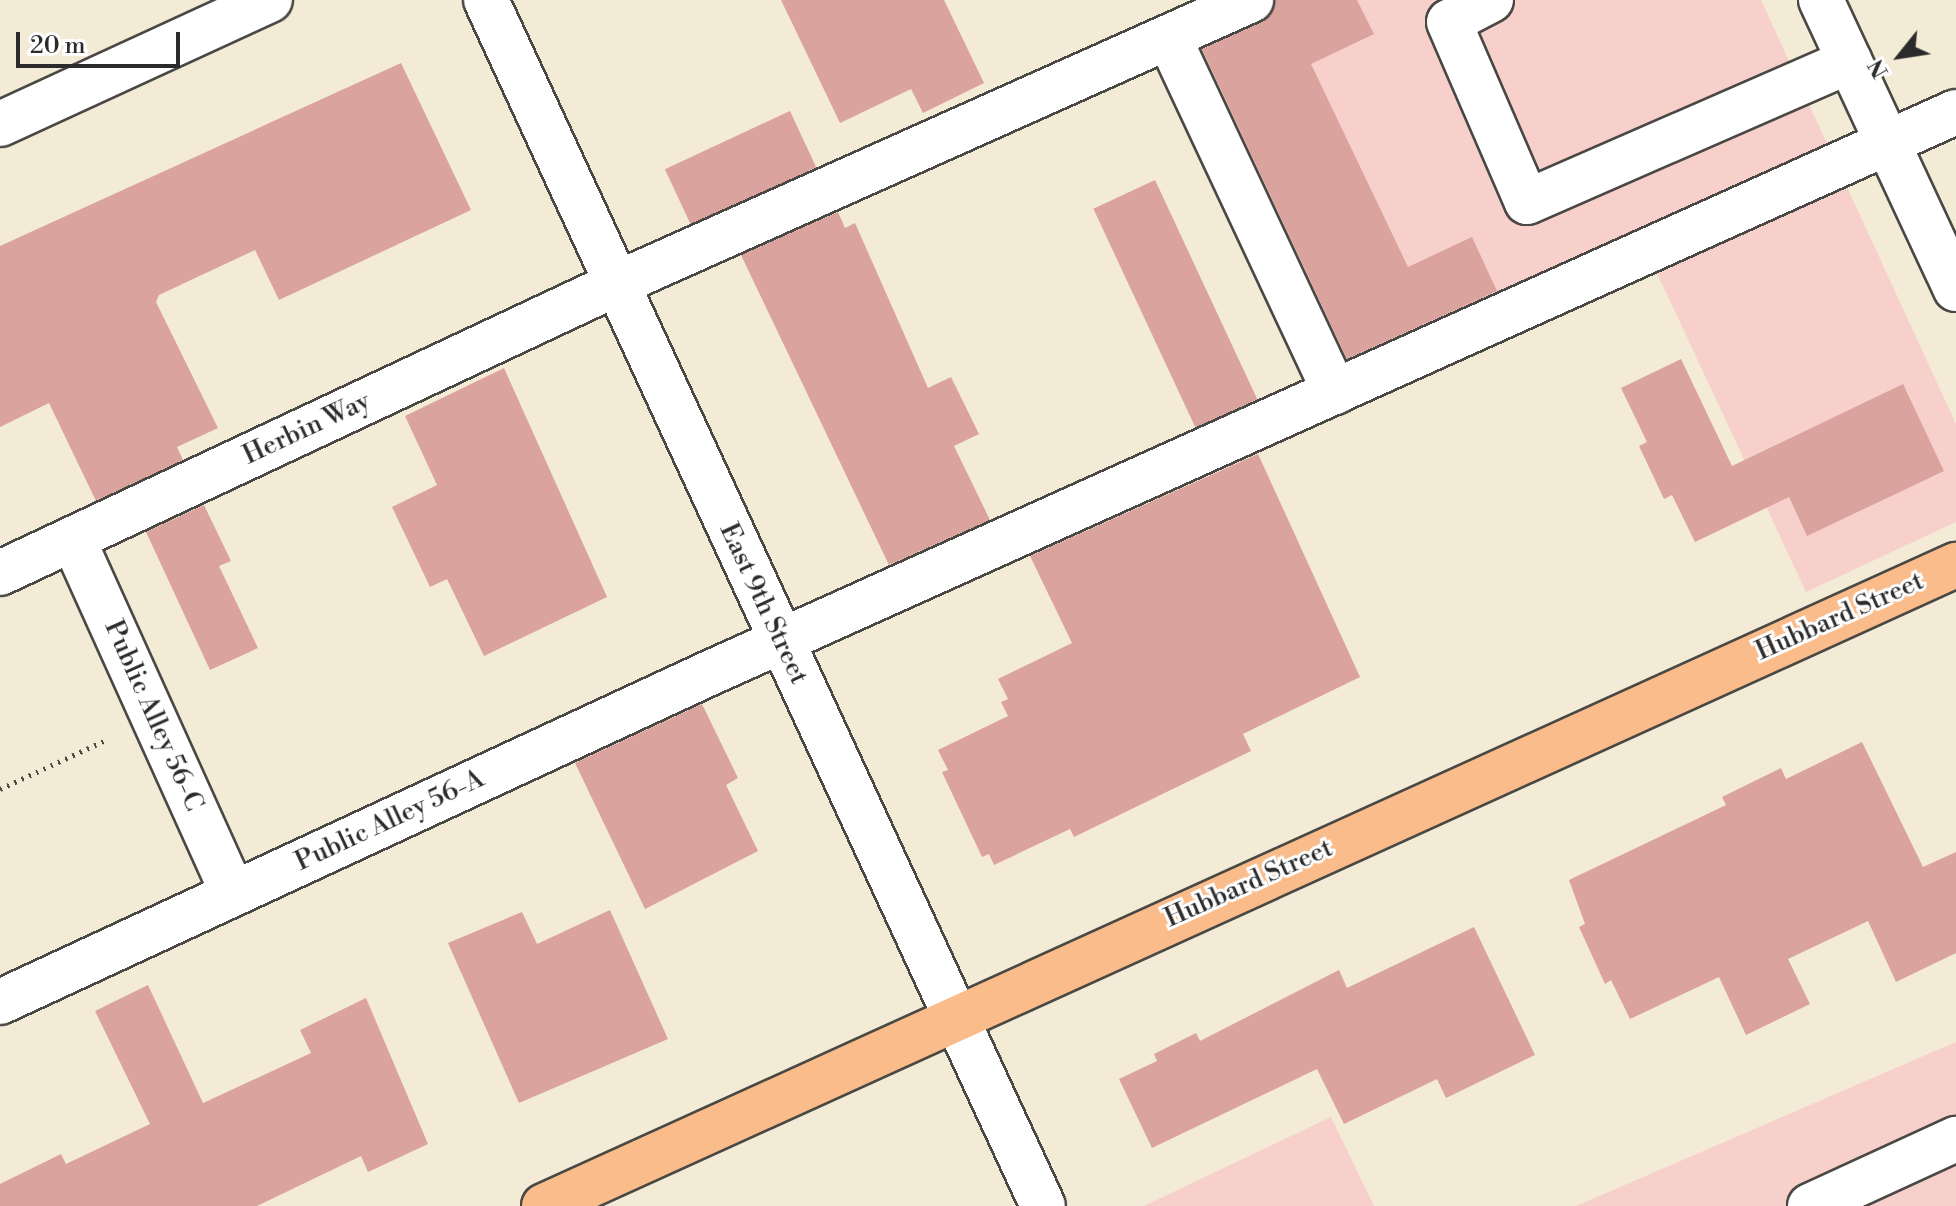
<!DOCTYPE html>
<style>
body{margin:0}
#map{position:relative;width:1956px;height:1206px;overflow:hidden;background:#f3ebd5;font-family:"Libre Bodoni",serif}
div>[style]{position:absolute}
[style*='--x']{left:calc(var(--x)*1px);top:calc(var(--y)*1px);width:calc(var(--w)*1px);rotate:calc(var(--a)*1deg)}
.built>*{inset:0;background:#f7d0cc}
.building>*{inset:0;background:#daa39e;transform-origin:0 0}
.path>*{height:5px;margin-top:-2.5px;transform-origin:0;background:repeating-linear-gradient(90deg,#494844 0 2px,transparent 0 8px)}
.roads{filter:drop-shadow(2px 0 #494844) drop-shadow(-2px 0 #494844) drop-shadow(0 2px #494844) drop-shadow(0 -2px #494844)}
.minor>*{height:44px;margin:-22px;padding:0 22px;transform-origin:22px;border-radius:22px;background:#fff}
.major>*{height:44px;margin:-22px;padding:0 22px;transform-origin:22px;border-radius:22px;background:#f9bc8a}
span{translate:-50% -50%;white-space:nowrap;text-align:center;line-height:1.15;-webkit-text-stroke:6px #fff;paint-order:stroke}
.street-label{font-size:26px;color:#2b2b2b}
.north{position:absolute;left:1860px;top:16px;width:80px;height:80px;-webkit-text-stroke:6px #fff;paint-order:stroke;rotate:240deg;font-size:22px;font-weight:700;line-height:32px;text-align:center;color:#2b2b2b}
.north::after{content:'';display:block;margin:auto;width:28px;height:36px;background:#2b2b2b;clip-path:polygon(50% 0,100% 100%,50% 72%,0 100%)}
.scale{position:absolute;left:16px;top:32px;width:164px;height:36px;box-sizing:border-box;border:4px solid #2b2b2b;border-top:0;padding-left:10px;font-size:24px;line-height:28px;white-space:nowrap;color:#2b2b2b;-webkit-text-stroke:6px #fff;paint-order:stroke}
</style>
<div id="map">
<div class="built">
<i style="clip-path:polygon(1227px 0,1761px 0,1956px 424px,1956px 522px,1806px 592px,1656px 271px,1352px 408px,1176px 24px)"></i>
<i style="clip-path:polygon(1956px 1042px,1956px 1206px,1576px 1206px)"></i>
<i style="clip-path:polygon(1331px 1117px,1374px 1206px,1144px 1206px)"></i>
</div>
<div class="building">
<i style="clip-path:polygon(781px 0,944px 0,984px 83px,923px 113px,911px 89px,840px 123px)"></i>
<i style="clip-path:polygon(1276px 0,1357px 0,1374px 34px,1311px 64px,1408px 267px,1472px 237px,1497px 291px,1347px 359px,1202px 49px,1262px 22px)"></i>
<i style="clip-path:polygon(401px 63px,471px 210px,279px 300px,255px 250px,159px 295px,156px 302px,218px 428px,177px 447px,183px 460px,96px 501px,49px 403px,0 427px,0 246px)"></i>
<i style="left:790px;top:111px;width:62px;height:138px;rotate:65deg"></i>
<i style="left:1155px;top:180px;width:242px;height:68px;rotate:65deg"></i>
<i style="clip-path:polygon(838px 212px,845px 228px,855px 223px,928px 388px,951px 377px,979px 434px,954px 446px,990px 520px,889px 565px,741px 255px)"></i>
<i style="clip-path:polygon(1681px 359px,1732px 466px,1903px 384px,1944px 471px,1807px 536px,1789px 497px,1695px 542px,1672px 495px,1664px 499px,1639px 446px,1647px 442px,1621px 388px)"></i>
<i style="clip-path:polygon(504px 368px,607px 597px,484px 656px,447px 579px,430px 587px,392px 507px,437px 485px,405px 416px)"></i>
<i style="clip-path:polygon(1258px 454px,1360px 677px,1243px 734px,1251px 751px,1074px 837px,1070px 829px,994px 865px,989px 854px,982px 857px,942px 772px,948px 770px,938px 750px,1008px 716px,1001px 702px,1008px 699px,998px 679px,1072px 643px,1030px 556px)"></i>
<i style="clip-path:polygon(204px 505px,231px 561px,219px 566px,258px 648px,210px 670px,146px 532px)"></i>
<i style="clip-path:polygon(702px 704px,738px 778px,726px 785px,758px 851px,645px 909px,575px 763px)"></i>
<i style="clip-path:polygon(1862px 742px,1923px 867px,1956px 852px,1956px 953px,1896px 982px,1868px 921px,1788px 959px,1810px 1004px,1746px 1035px,1719px 977px,1630px 1019px,1611px 980px,1605px 984px,1579px 927px,1585px 924px,1569px 880px,1726px 805px,1722px 797px,1781px 768px,1786px 779px)"></i>
<i style="clip-path:polygon(610px 910px,668px 1039px,519px 1103px,448px 943px,522px 912px,537px 944px)"></i>
<i style="clip-path:polygon(1474px 927px,1535px 1055px,1446px 1098px,1437px 1079px,1344px 1124px,1317px 1069px,1152px 1148px,1119px 1079px,1157px 1061px,1154px 1054px,1196px 1033px,1200px 1041px,1339px 970px,1347px 988px)"></i>
<i style="clip-path:polygon(148px 985px,203px 1103px,311px 1053px,300px 1030px,366px 998px,428px 1144px,368px 1172px,361px 1156px,257px 1206px,0 1206px,0 1184px,61px 1154px,66px 1164px,150px 1124px,95px 1011px)"></i>
</div>
<div class="path">
<i style="--x:0;--y:789;--w:119;--a:-24.8"></i>
</div>
<div class="roads">
<div class="minor">
<i style="--x:486;--y:0;--w:1328;--a:65.21"></i>
<i style="--x:1491;--y:0;--w:47;--a:152.4"></i>
<i style="--x:1449;--y:22;--w:196;--a:66.6"></i>
<i style="--x:1527;--y:202;--w:352;--a:-23.6"></i>
<i style="--x:1821;--y:0;--w:319;--a:65"></i>
<i style="--x:1169;--y:38;--w:391;--a:64.9"></i>
<i style="--x:0;--y:124;--w:297;--a:-24.7"></i>
<i style="--x:73;--y:539;--w:389;--a:65.7"></i>
<i style="--x:0;--y:573;--w:678;--a:-25.13"></i>
<i style="--x:614;--y:285;--w:698;--a:-24.1"></i>
<i style="--x:0;--y:1002;--w:785;--a:-24.87"></i>
<i style="--x:712;--y:672;--w:1364;--a:-24.24"></i>
<i style="--x:1810;--y:1206;--w:161;--a:-24.7"></i>
</div>
<div class="major">
<i style="--x:544;--y:1206;--w:1551;--a:-24.42"></i>
</div>
</div>
<div class="street-label">
<span style="left:307px;top:429px;rotate:-25deg">Herbin Way</span>
<span style="left:763px;top:604px;rotate:65deg">East 9th Street</span>
<span style="left:1840px;top:617px;rotate:-24deg">Hubbard Street</span>
<span style="left:153px;top:716px;rotate:66deg">Public Alley 56-C</span>
<span style="left:390px;top:821px;rotate:-25deg">Public Alley 56-A</span>
<span style="left:1249px;top:884px;rotate:-24deg">Hubbard Street</span>
</div>
<div class="north">N</div>
<div class="scale">20 m</div>
</div>
